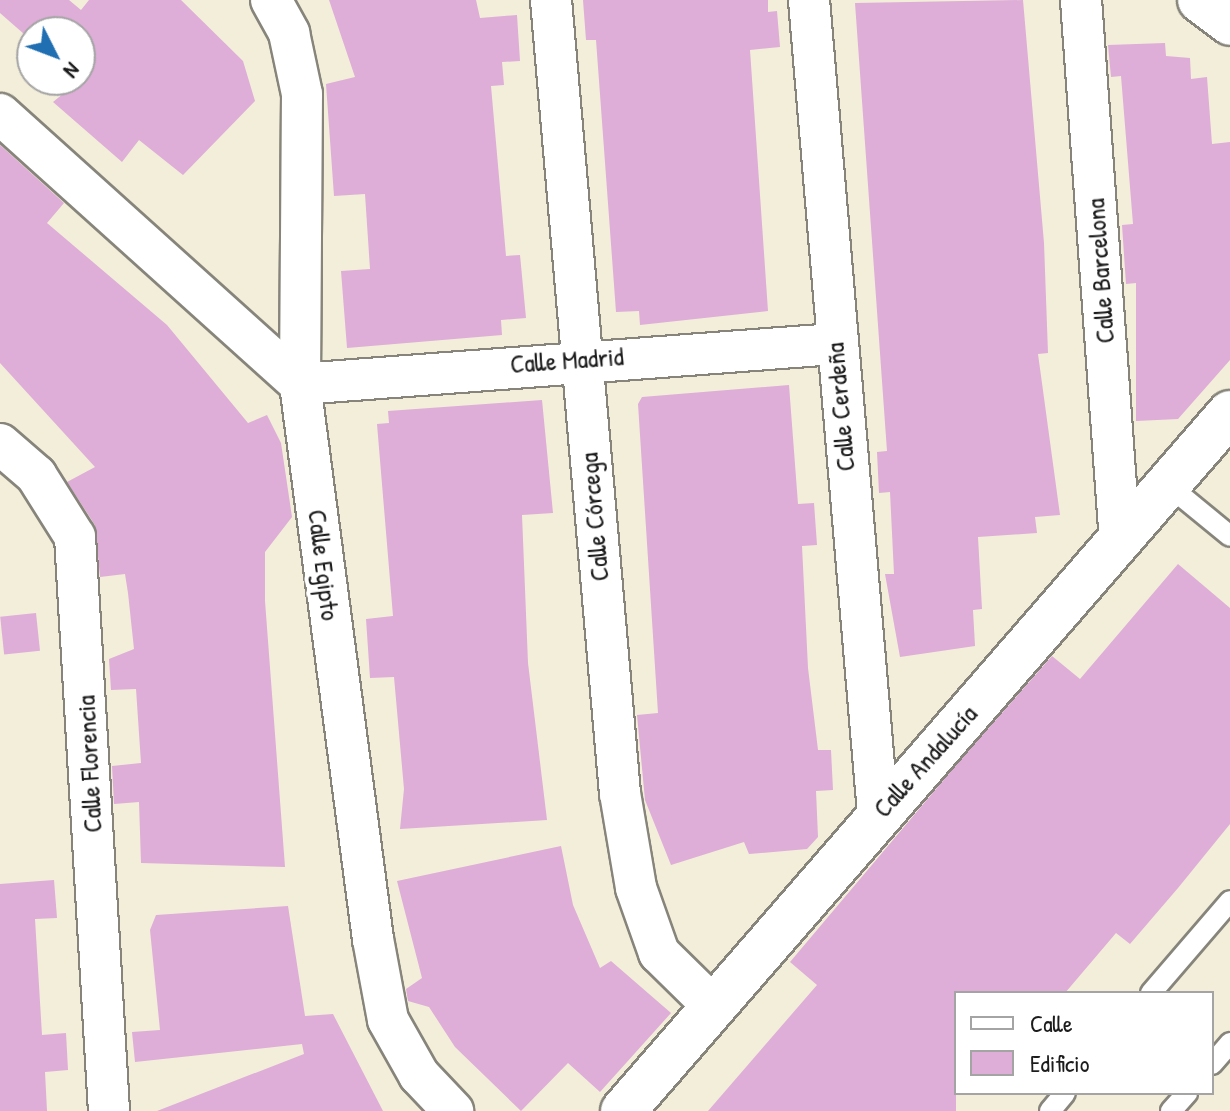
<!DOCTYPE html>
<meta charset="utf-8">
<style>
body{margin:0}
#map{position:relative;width:1230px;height:1111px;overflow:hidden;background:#f2eeda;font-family:"Patrick Hand",sans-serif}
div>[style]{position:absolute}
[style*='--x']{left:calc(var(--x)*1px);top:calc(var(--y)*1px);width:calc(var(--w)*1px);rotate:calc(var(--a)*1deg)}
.building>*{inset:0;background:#deadd8;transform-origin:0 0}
.roads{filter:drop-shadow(2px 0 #87857b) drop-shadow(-2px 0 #87857b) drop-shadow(0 2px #87857b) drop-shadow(0 -2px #87857b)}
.service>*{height:20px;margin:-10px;padding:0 10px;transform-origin:10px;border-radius:10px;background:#fff}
.minor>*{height:40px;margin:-20px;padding:0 20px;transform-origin:20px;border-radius:20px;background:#fff}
.tertiary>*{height:44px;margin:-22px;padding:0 22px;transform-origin:22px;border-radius:22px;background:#fff}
span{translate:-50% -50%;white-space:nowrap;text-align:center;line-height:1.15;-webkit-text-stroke:8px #fff;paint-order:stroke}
.street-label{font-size:26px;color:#1c1c1c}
.legend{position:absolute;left:954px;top:991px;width:260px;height:104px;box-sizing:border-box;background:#fff;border:2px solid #a4a4a4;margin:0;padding:10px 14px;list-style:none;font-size:24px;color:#1c1c1c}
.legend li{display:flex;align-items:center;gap:16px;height:40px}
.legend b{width:40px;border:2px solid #a4a4a4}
.north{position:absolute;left:16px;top:16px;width:80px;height:80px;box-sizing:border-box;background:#fff;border:2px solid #a4a4a4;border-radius:50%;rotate:132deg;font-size:22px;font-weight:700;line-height:32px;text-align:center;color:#1c1c1c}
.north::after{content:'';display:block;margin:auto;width:28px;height:36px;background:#1f6fb2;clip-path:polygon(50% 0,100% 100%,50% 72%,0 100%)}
</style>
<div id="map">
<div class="building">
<i style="clip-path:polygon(0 0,69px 0,81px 10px,89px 0,181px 0,243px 61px,255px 101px,183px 175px,139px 140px,122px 162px,53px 102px,80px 80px,80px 32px,32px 32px,32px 41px,0 13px)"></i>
<i style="clip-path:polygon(329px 0,476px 0,480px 18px,517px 15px,520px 61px,502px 62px,504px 85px,491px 86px,506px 256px,520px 255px,526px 318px,501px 320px,502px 335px,347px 348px,341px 271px,370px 269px,365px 194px,334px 196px,326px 84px,355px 77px)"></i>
<i style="clip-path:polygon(583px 0,768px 0,768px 12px,777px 11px,780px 47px,750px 50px,768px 311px,640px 325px,639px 311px,616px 312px,596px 40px,586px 40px)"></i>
<i style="clip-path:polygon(1023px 0,1044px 243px,1048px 353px,1038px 354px,1060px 515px,1035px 517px,1037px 533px,978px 537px,982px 609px,973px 610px,975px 646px,900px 657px,885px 574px,894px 574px,890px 492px,879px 493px,877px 452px,887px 451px,855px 3px)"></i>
<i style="clip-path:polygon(1165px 43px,1166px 56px,1190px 58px,1191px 79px,1207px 77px,1212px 144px,1230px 142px,1230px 360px,1178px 419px,1136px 421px,1136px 283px,1126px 284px,1122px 225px,1133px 224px,1121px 76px,1111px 77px,1108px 45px)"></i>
<i style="clip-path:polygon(0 145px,64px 203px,47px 223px,167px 325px,248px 423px,267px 415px,281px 443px,292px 517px,265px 552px,265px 601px,285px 867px,141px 863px,139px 802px,114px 804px,112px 766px,141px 763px,136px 689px,111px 690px,109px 659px,134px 649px,128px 593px,125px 574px,100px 577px,95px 525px,67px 482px,95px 467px,0 363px)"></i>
<i style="clip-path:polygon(789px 385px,798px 504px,814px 503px,817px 545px,802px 546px,808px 668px,818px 750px,831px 750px,833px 790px,816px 791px,818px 837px,807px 849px,749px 854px,744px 842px,671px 865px,645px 800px,637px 715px,658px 713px,638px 404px,642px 397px)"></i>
<i style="clip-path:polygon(542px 400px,553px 513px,522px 515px,528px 663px,547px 820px,400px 829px,404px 789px,394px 677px,370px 678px,366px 619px,393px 616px,377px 424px,389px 423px,388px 411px)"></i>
<i style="clip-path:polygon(1178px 564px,1230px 608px,1230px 824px,1178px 888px,1130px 944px,1116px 933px,1065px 993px,956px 993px,956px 1111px,708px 1111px,817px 985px,790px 962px,958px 763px,1052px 656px,1080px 679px)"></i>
<i style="left:36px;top:613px;width:38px;height:36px;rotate:84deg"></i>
<i style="clip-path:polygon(561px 846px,573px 905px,600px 968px,611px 961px,671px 1013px,600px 1092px,568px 1063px,521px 1111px,455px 1047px,429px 1007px,408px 1001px,406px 989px,422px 978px,397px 881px)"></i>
<i style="clip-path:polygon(54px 880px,57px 918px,35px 919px,42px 1035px,66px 1033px,68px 1070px,45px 1072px,47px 1111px,0 1111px,0 884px)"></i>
<i style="clip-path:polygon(288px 906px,305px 1016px,333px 1014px,383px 1111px,157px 1111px,304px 1054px,302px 1044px,135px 1062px,132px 1032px,160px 1030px,150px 930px,156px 915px)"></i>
</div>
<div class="roads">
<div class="service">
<i style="--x:1168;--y:485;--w:80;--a:39.4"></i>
<i style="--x:1151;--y:993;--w:121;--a:-49.3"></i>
<i style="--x:1212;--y:1064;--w:28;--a:-49"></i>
<i style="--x:1050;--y:1111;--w:23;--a:-50"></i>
<i style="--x:1171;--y:1111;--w:24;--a:-48"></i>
</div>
<div class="minor">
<i style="--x:271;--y:0;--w:38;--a:61"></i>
<i style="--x:289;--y:33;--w:62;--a:78"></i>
<i style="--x:302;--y:94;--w:290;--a:90.4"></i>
<i style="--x:300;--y:384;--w:560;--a:82.51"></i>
<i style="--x:373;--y:939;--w:82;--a:79.5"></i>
<i style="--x:388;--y:1020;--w:63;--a:60.6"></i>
<i style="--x:419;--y:1075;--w:50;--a:46.6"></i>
<i style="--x:551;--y:0;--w:796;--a:85.03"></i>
<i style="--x:620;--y:793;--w:96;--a:80.4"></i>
<i style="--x:636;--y:888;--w:69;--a:70.5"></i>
<i style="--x:659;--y:953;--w:76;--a:44.5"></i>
<i style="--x:809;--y:0;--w:817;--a:85.15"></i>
<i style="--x:1081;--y:0;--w:542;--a:85.88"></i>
<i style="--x:0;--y:114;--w:404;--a:42"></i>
<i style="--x:300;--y:384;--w:535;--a:-4.28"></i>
<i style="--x:0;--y:444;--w:48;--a:40.7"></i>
<i style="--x:36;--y:475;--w:73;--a:57.8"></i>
<i style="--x:75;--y:537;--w:575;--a:86.61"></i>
</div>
<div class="tertiary">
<i style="--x:1200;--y:0;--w:38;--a:37"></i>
<i style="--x:623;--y:1111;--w:925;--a:-48.99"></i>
</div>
</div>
<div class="street-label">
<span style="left:1100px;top:271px;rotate:-94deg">Calle Barcelona</span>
<span style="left:567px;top:360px;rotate:-4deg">Calle Madrid</span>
<span style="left:840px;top:407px;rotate:-95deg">Calle Cerdeña</span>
<span style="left:594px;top:517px;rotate:-95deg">Calle Córcega</span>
<span style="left:324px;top:565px;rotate:83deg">Calle Egipto</span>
<span style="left:925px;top:761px;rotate:-48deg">Calle Andalucía</span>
<span style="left:89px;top:764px;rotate:-93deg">Calle Florencia</span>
</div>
<ul class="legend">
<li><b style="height:10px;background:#fff"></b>Calle</li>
<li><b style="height:22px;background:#deadd8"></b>Edificio</li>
</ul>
<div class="north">N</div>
</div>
